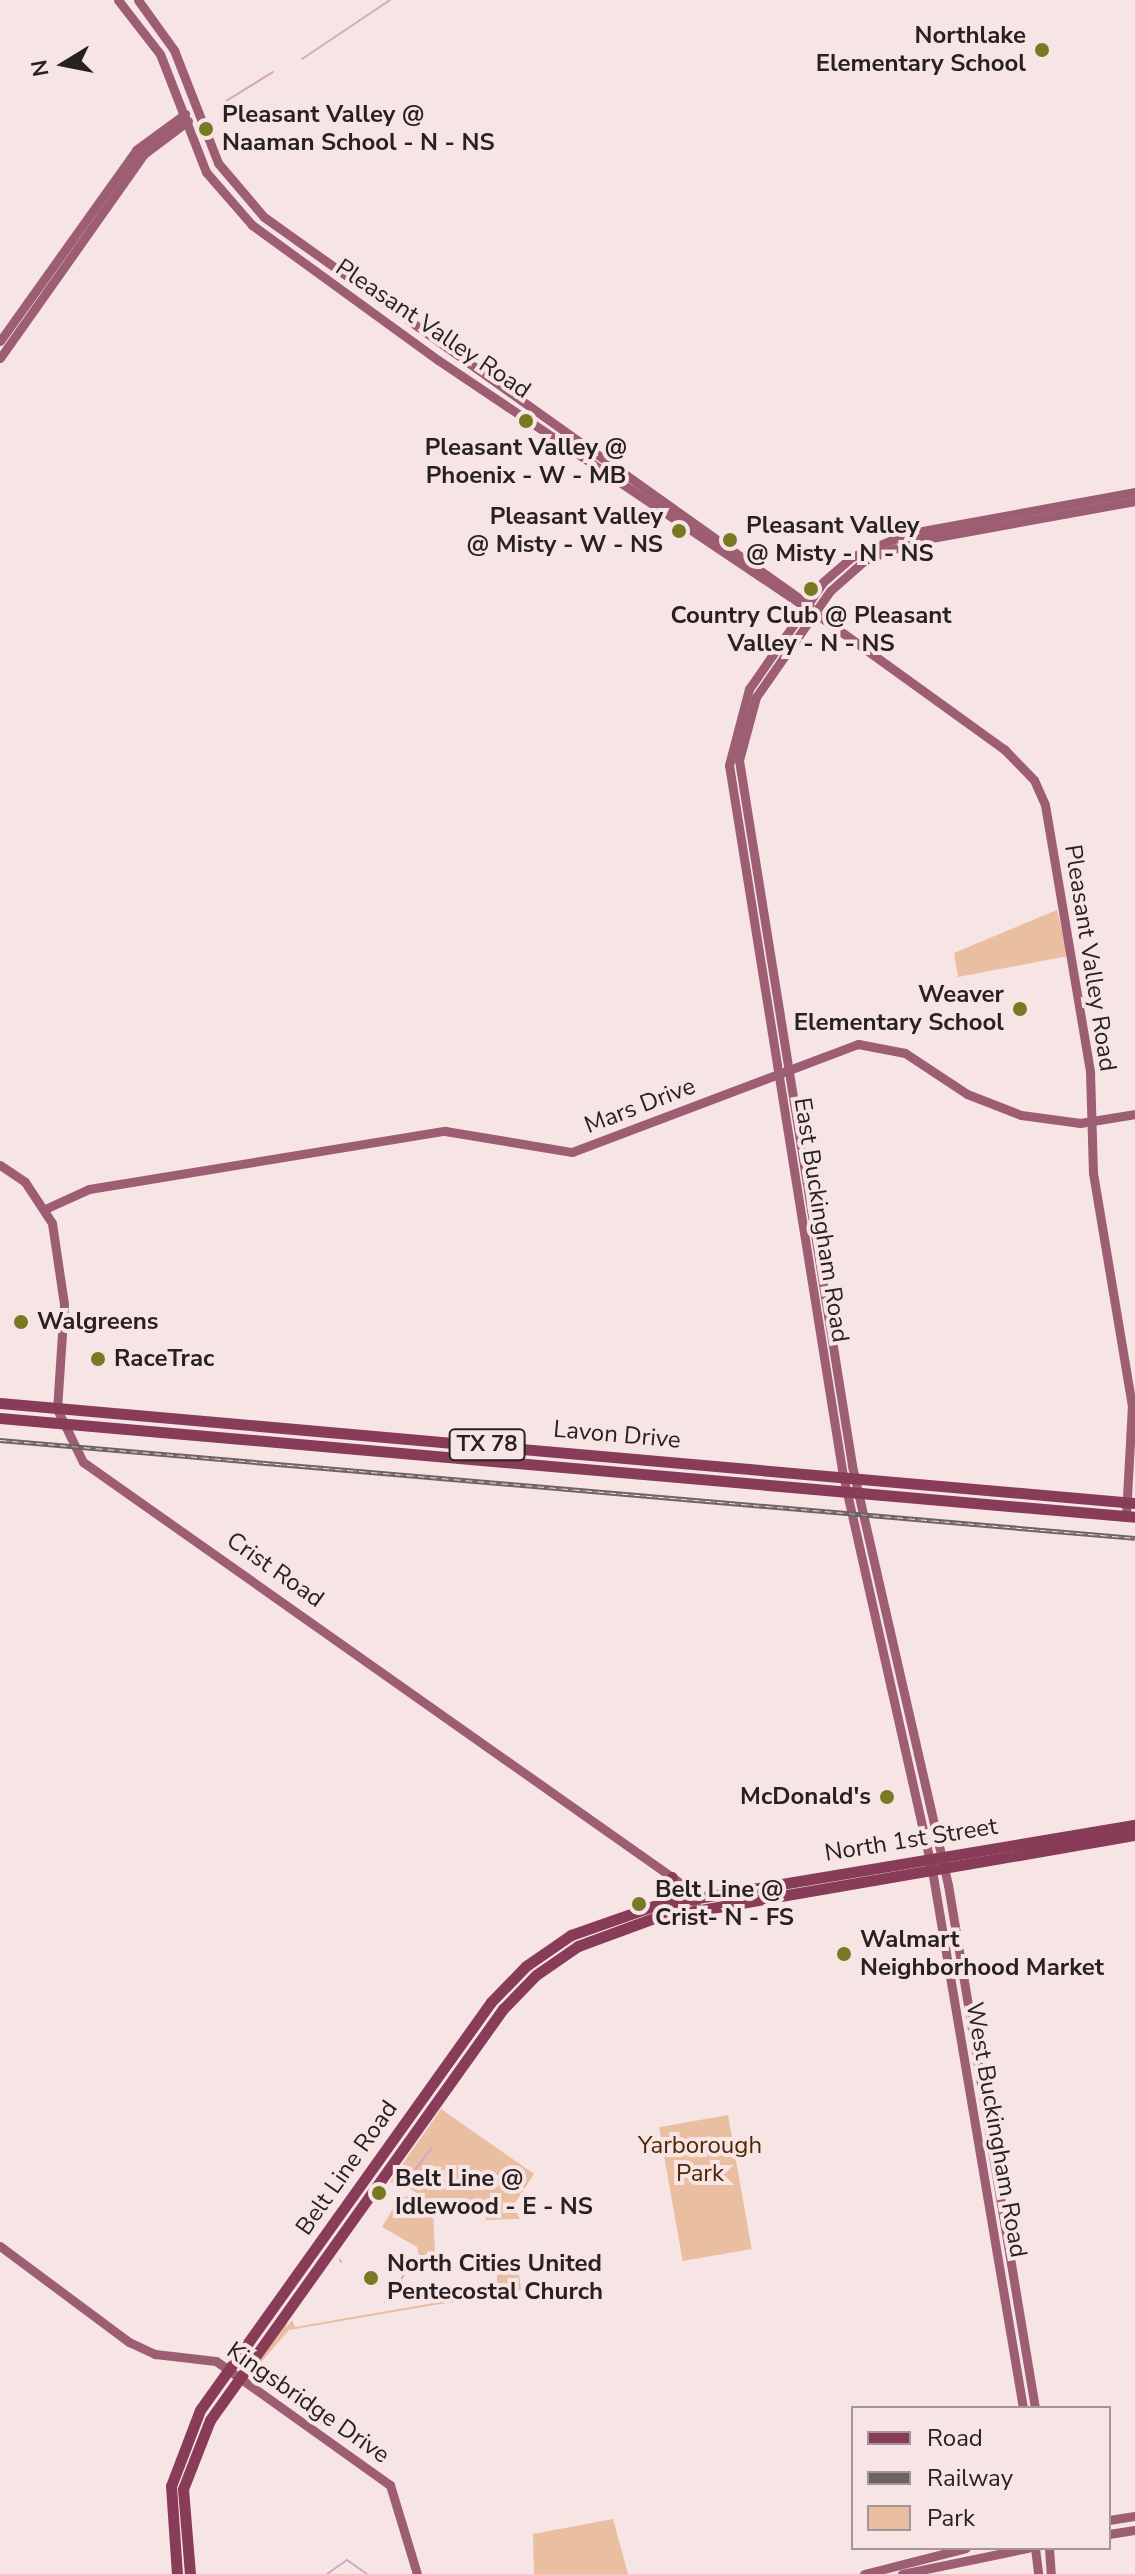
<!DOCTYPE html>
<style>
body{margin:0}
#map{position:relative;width:1135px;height:2574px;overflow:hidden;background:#f7e4e4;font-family:"Nunito Sans",sans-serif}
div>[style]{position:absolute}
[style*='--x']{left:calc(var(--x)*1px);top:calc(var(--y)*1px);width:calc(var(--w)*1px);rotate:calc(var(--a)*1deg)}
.green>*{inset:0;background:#eabea1;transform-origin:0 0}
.stream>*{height:2px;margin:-1px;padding:0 1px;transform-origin:1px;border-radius:1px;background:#d5a6c3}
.secondary>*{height:9px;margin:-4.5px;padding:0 4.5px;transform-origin:4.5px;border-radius:4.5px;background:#9d5e73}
.primary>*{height:11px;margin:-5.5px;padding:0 5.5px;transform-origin:5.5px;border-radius:5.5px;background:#883c58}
.rail>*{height:5px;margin-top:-2.5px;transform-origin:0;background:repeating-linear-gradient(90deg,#f7e4e4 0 6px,#6e6363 0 12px);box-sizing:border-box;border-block:2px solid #6e6363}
.dots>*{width:22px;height:22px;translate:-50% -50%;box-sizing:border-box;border:4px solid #f7e4e4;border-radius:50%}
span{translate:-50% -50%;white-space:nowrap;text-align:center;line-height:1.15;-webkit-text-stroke:8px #f7e4e4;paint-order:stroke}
.shield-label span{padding:2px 6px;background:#f7e4e4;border:2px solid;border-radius:6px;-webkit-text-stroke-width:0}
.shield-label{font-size:22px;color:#282121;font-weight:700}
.poi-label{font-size:24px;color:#282121;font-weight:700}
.right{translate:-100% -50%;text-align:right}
.left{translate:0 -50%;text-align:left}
.street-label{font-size:24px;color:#282121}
.park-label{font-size:24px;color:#502601}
.legend{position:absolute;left:851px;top:2406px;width:260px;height:144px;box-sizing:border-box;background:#f7e4e4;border:2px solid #a49696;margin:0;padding:10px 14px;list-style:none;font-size:24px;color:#282121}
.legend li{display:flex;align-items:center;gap:16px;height:40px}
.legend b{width:40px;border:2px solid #a49696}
.north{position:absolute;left:24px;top:24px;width:80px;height:80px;-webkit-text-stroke:6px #f7e4e4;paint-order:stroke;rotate:260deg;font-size:22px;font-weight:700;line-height:32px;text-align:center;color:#282121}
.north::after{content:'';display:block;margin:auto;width:28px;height:36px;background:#282121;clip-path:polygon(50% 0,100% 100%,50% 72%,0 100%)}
</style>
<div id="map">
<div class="green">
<i style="clip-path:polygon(1057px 910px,1068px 956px,958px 977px,954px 953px)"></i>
<i style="clip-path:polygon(441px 2109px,534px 2174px,513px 2206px,520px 2219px,486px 2220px,483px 2202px,473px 2199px,441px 2208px,404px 2185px,414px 2165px,401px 2185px,390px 2182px)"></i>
<i style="left:728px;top:2115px;width:136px;height:70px;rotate:80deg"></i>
<i style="clip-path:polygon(413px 2194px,433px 2211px,435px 2253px,419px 2256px,417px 2247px,382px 2227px,399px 2199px)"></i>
<i style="clip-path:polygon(517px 2257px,521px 2290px,289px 2330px,249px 2376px,288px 2320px,286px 2328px,292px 2320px,295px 2327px,497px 2292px,497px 2260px)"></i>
<i style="clip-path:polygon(613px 2519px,628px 2574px,534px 2574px,533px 2534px)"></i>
</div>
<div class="stream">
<i style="--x:302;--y:59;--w:106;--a:-33.8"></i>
<i style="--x:226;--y:101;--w:55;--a:-31.7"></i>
<i style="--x:403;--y:2185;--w:46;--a:-52.1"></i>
<i style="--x:340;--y:2260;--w:2;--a:63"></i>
<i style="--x:407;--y:2271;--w:11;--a:-41"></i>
<i style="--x:394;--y:2290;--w:20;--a:-57"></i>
<i style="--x:385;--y:2302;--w:12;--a:-55"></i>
<i style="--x:327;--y:2574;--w:24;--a:-35"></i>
<i style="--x:347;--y:2560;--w:24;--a:35"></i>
</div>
<div class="secondary">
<i style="--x:118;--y:0;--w:68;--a:52.1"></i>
<i style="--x:160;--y:54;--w:127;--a:68.7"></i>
<i style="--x:206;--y:172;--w:70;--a:49"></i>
<i style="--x:252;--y:225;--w:230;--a:36"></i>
<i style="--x:438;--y:360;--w:471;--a:33.9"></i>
<i style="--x:829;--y:623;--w:216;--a:35.8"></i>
<i style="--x:1004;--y:749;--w:43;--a:45.9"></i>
<i style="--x:1034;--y:780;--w:27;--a:66"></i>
<i style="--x:1045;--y:805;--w:271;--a:80.4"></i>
<i style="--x:1090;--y:1072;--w:101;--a:88.3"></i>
<i style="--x:1093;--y:1173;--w:235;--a:80.5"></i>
<i style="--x:1132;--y:1405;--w:111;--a:93.1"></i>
<i style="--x:138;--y:0;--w:62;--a:54.2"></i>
<i style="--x:174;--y:50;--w:121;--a:68.7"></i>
<i style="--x:218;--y:163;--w:71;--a:49.6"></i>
<i style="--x:264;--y:217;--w:670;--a:35.47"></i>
<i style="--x:0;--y:341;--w:234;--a:-54.5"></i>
<i style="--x:136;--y:150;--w:61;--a:-36.3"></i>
<i style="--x:0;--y:358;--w:250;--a:-54.8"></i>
<i style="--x:144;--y:154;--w:55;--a:-36.9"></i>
<i style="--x:0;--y:1165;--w:30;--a:34"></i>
<i style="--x:25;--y:1182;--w:49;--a:56.6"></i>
<i style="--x:52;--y:1223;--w:82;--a:81.6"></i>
<i style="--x:64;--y:1304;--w:105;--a:93.8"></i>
<i style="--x:57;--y:1409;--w:59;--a:63.9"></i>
<i style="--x:83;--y:1462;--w:738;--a:35.18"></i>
<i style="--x:686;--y:1887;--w:20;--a:60"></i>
<i style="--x:45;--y:1209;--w:48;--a:-24.4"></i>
<i style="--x:89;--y:1189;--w:361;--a:-9.3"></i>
<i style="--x:445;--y:1131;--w:129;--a:9.4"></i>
<i style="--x:572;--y:1152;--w:306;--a:-20.7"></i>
<i style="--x:858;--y:1044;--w:48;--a:10.8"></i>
<i style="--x:905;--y:1053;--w:74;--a:33.5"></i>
<i style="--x:967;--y:1094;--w:58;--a:21.3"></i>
<i style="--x:1021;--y:1115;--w:60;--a:7.7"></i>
<i style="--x:1080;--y:1123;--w:56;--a:-9.3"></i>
<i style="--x:0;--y:2246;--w:161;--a:36.7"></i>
<i style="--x:129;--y:2342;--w:29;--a:25"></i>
<i style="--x:155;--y:2354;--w:61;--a:6.5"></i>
<i style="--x:216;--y:2361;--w:214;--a:35.5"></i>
<i style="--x:390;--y:2485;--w:93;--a:73.1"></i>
<i style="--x:1023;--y:2408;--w:546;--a:-99.6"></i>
<i style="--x:932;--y:1870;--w:404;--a:-102.7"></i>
<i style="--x:843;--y:1476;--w:720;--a:-99.11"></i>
<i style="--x:729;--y:765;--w:79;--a:-75.3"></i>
<i style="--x:749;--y:689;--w:130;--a:-55.3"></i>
<i style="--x:823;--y:582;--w:38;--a:-41"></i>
<i style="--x:852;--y:557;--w:59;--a:-23.1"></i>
<i style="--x:906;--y:534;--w:233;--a:-10.4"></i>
<i style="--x:1035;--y:2408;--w:530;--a:-99.44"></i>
<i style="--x:948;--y:1885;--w:431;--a:-102.9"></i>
<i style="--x:852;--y:1465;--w:714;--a:-99.11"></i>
<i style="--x:739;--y:760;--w:65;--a:-74.9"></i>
<i style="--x:756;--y:697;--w:129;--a:-55.1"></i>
<i style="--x:830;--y:591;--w:47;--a:-41.5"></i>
<i style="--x:865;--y:560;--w:53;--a:-20.8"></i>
<i style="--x:915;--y:541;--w:224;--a:-10.3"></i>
<i style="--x:1109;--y:2520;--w:26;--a:-9"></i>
<i style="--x:1109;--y:2534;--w:26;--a:-9"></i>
<i style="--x:1035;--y:2548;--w:26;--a:83"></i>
<i style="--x:1049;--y:2548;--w:26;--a:86"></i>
<i style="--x:864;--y:2574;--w:105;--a:-14.3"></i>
<i style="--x:902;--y:2574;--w:129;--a:-11.7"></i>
</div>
<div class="primary">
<i style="--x:0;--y:1403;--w:1139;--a:5.04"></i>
<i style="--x:0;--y:1418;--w:1139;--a:4.98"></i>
<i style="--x:670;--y:1903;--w:26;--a:-86"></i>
<i style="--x:177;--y:2574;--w:88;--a:-93.9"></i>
<i style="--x:171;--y:2486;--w:81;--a:-69.1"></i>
<i style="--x:200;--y:2410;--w:501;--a:-54.5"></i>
<i style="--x:491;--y:2002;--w:50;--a:-45.8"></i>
<i style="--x:526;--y:1966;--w:55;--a:-34.6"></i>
<i style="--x:571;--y:1935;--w:90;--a:-19.4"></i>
<i style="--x:656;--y:1905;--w:486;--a:-9.5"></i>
<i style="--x:190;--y:2574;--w:85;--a:-94.7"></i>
<i style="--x:183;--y:2489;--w:74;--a:-68.6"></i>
<i style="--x:210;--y:2420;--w:505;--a:-54.52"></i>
<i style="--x:503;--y:2009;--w:47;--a:-45.9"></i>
<i style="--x:536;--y:1975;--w:51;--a:-34.6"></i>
<i style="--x:578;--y:1946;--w:81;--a:-20.2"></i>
<i style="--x:654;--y:1918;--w:488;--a:-9.8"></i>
</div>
<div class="rail">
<i style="--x:0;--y:1440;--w:1139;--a:4.93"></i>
</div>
<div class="dots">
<i style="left:1042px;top:50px;background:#787a23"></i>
<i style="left:206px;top:129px;background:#787a23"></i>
<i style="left:526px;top:421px;background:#787a23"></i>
<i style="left:679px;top:531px;background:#787a23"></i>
<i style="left:730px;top:540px;background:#787a23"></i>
<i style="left:811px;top:589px;background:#787a23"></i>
<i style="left:1020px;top:1009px;background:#787a23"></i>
<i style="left:21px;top:1322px;background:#787a23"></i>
<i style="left:98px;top:1359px;background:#787a23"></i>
<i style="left:887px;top:1797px;background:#787a23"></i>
<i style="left:639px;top:1904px;background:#787a23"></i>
<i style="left:844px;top:1954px;background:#787a23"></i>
<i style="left:379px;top:2193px;background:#787a23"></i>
<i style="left:371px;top:2278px;background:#787a23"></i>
</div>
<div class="shield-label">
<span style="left:487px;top:1445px">TX 78</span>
</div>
<div class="poi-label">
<span class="right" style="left:1026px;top:50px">Northlake<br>Elementary School</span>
<span class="left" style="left:222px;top:129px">Pleasant Valley @<br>Naaman School - N - NS</span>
<span style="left:526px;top:462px">Pleasant Valley @<br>Phoenix - W - MB</span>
<span class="right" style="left:663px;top:531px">Pleasant Valley<br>@ Misty - W - NS</span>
<span class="left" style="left:746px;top:540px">Pleasant Valley<br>@ Misty - N - NS</span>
<span style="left:811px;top:630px">Country Club @ Pleasant<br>Valley - N - NS</span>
<span class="right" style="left:1004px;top:1009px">Weaver<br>Elementary School</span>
<span class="left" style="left:37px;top:1322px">Walgreens</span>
<span class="left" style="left:114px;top:1359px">RaceTrac</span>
<span class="right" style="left:871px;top:1797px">McDonald's</span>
<span class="left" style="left:655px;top:1904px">Belt Line @<br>Crist- N - FS</span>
<span class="left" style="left:860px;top:1954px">Walmart<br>Neighborhood Market</span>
<span class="left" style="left:395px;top:2193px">Belt Line @<br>Idlewood - E - NS</span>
<span class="left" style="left:387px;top:2278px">North Cities United<br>Pentecostal Church</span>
</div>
<div class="street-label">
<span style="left:433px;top:329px;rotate:34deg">Pleasant Valley Road</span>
<span style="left:1090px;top:958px;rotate:81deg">Pleasant Valley Road</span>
<span style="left:640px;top:1106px;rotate:-21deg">Mars Drive</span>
<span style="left:821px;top:1220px;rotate:81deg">East Buckingham Road</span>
<span style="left:617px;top:1435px;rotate:5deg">Lavon Drive</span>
<span style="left:275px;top:1570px;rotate:35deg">Crist Road</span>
<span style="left:911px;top:1840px;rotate:-9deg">North 1st Street</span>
<span style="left:996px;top:2130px;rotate:80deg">West Buckingham Road</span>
<span style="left:347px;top:2168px;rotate:-55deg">Belt Line Road</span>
<span style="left:308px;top:2403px;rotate:35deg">Kingsbridge Drive</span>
</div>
<div class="park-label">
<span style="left:700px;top:2160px">Yarborough<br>Park</span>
</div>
<ul class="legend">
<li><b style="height:10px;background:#883c58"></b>Road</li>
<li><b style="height:10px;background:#6e6363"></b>Railway</li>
<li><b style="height:22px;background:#eabea1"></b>Park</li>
</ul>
<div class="north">N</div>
</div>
